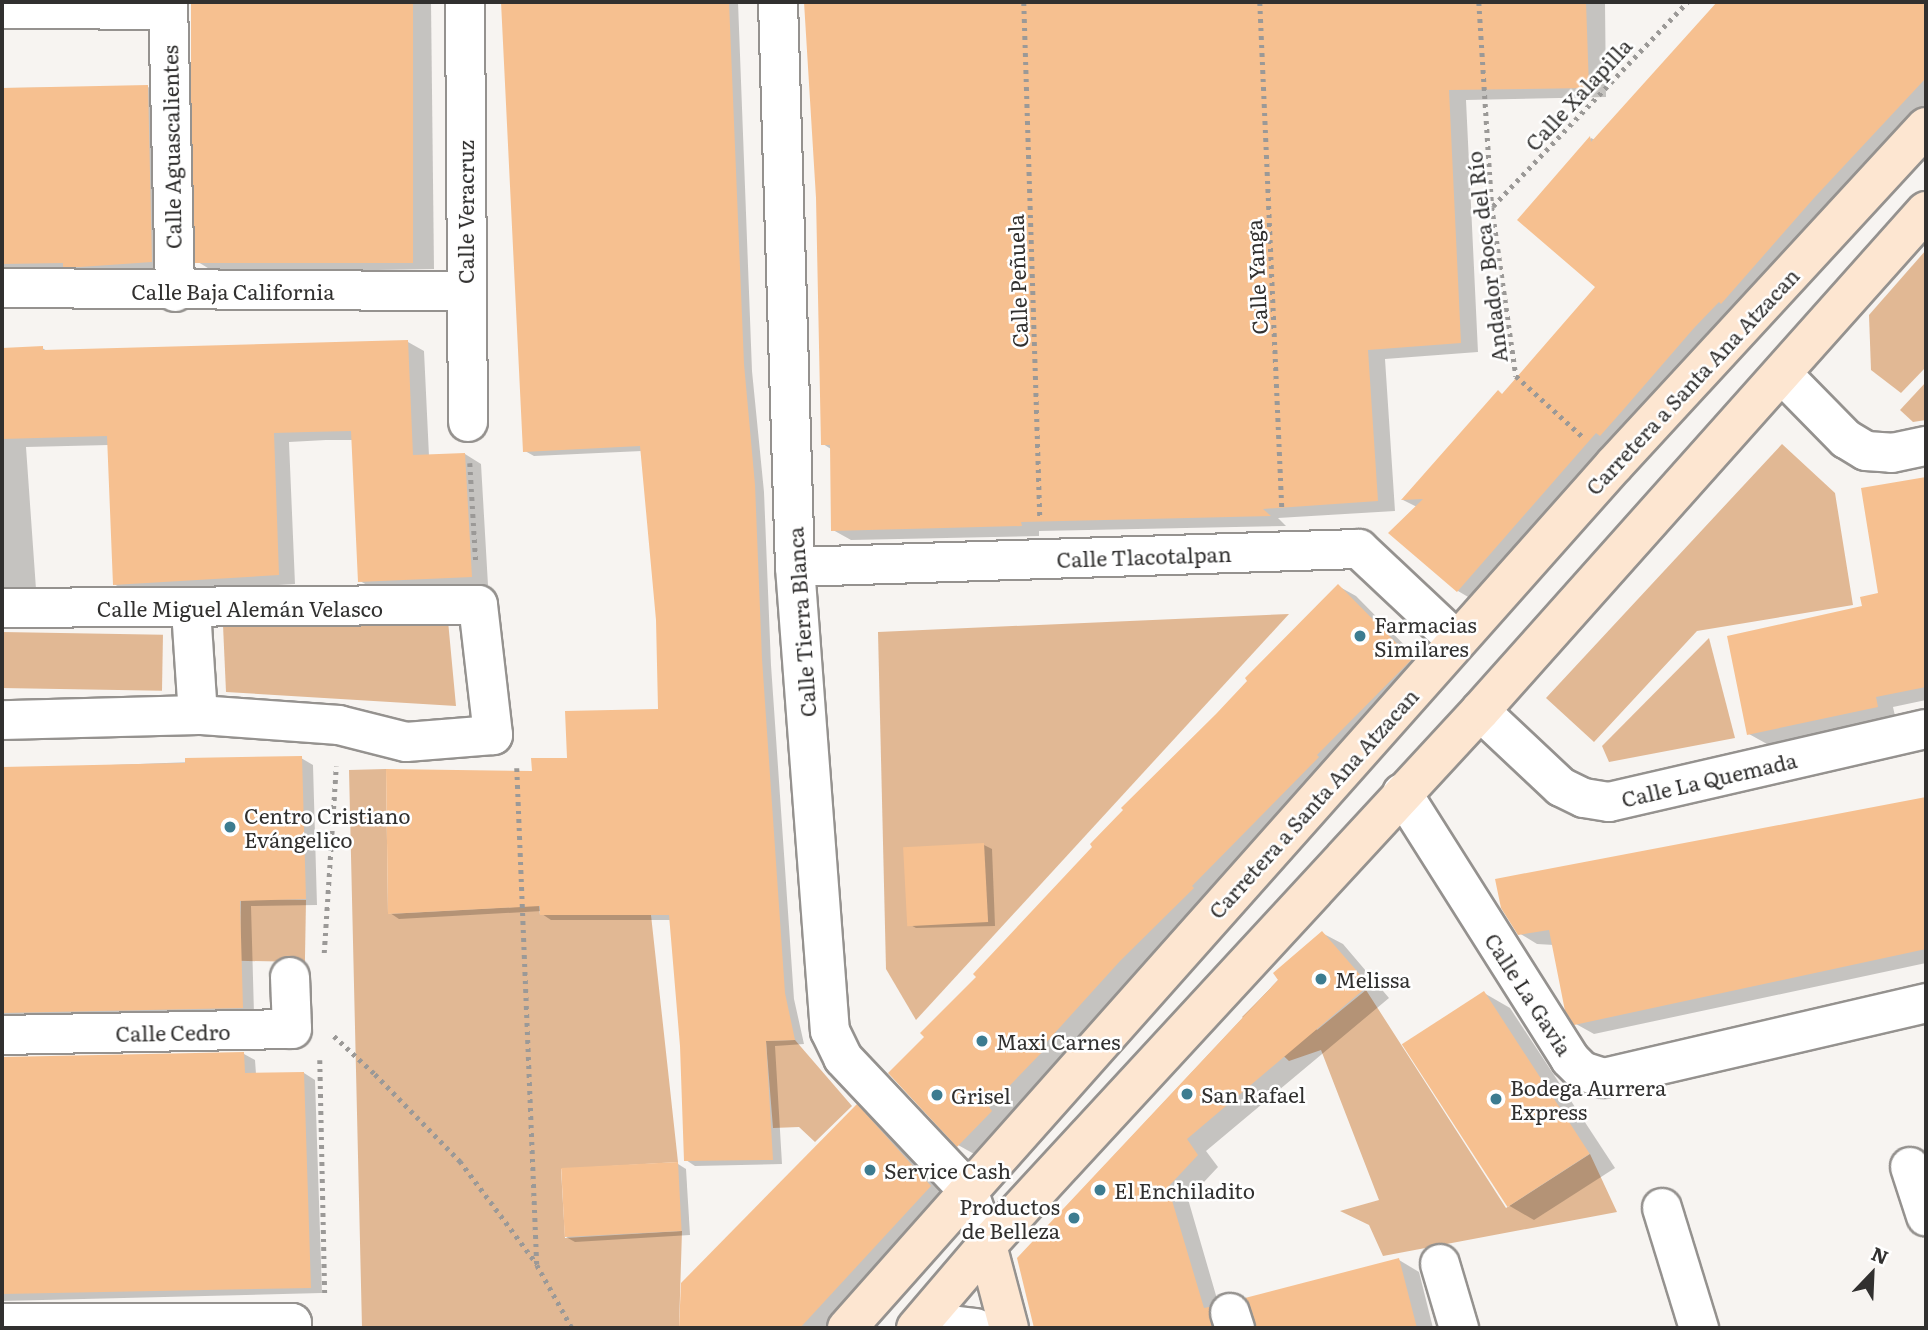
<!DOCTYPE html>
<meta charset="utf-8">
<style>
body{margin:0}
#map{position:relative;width:1928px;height:1330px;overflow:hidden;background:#f7f4f1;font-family:Literata,serif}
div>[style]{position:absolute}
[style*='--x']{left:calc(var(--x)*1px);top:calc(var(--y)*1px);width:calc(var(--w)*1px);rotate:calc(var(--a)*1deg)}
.green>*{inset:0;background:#e1b894;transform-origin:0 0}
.shadow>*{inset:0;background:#0003}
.building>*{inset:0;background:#f6c090;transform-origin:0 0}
.path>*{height:4.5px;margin-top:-2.25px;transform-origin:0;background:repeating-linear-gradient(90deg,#9b9997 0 3.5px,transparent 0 8.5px)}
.roads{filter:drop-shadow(2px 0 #95928f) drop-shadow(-2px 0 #95928f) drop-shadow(0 2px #95928f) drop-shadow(0 -2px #95928f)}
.street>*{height:38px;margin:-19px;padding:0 19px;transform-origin:19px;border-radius:19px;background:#fff}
.secondary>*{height:38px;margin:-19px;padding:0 19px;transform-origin:19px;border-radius:19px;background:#fde6d1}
.dots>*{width:19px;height:19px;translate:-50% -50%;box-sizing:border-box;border:4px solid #fff;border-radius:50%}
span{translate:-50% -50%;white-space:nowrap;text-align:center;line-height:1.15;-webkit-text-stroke:5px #fff;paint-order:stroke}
.street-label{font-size:21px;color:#31302f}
.poi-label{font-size:21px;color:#31302f}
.left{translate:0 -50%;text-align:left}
.right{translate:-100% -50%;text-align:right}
.frame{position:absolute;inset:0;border:4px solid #31302f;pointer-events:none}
.north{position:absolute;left:1837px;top:1239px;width:70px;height:70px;-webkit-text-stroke:5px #fff;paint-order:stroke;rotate:23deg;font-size:19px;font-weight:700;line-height:28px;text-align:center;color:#31302f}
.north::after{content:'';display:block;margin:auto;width:24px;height:32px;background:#31302f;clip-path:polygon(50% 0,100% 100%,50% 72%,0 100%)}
</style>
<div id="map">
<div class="green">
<i style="clip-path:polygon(1926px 250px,1926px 367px,1901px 393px,1871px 370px,1869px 315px)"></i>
<i style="clip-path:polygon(1926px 382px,1926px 420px,1913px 422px,1900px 410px)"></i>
<i style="clip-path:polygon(1782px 444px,1835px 493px,1853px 605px,1697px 631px,1594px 742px,1546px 698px)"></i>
<i style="clip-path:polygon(1289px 614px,916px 1020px,886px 969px,878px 632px)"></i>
<i style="clip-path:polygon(448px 621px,456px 706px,226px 692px,223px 625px)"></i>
<i style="left:2px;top:632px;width:161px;height:56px;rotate:1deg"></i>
<i style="clip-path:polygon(1709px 638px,1735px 738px,1609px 762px,1602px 746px)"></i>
<i style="clip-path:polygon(386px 769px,388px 914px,515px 907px,527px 782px,540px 915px,651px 915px,678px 1162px,561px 1169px,565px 1238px,682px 1231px,679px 1328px,362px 1328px,349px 770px)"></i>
<i style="left:306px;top:900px;width:62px;height:65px;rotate:91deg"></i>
<i style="clip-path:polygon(1277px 982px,1317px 1030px,1366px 990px,1506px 1208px,1590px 1154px,1617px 1212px,1383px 1256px,1369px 1225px,1340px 1211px,1379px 1200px,1321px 1050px,1289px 1061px,1242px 1017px)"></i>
<i style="clip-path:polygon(795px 1040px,852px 1106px,815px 1142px,799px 1127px,773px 1128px,766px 1041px)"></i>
</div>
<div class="shadow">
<i style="clip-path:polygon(192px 2px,431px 2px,434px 269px,216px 273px,198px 262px)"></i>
<i style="clip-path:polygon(505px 2px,738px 2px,752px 371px,764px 492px,771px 665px,794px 999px,804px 1044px,775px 1046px,782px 1164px,695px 1166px,686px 1160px,682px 1046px,671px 920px,551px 920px,542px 914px,542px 911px,399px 919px,390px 913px,568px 760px,660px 710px,657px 620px,642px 451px,534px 456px,525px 451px)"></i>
<i style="clip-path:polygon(805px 2px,1605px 2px,1606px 97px,1466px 100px,1478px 352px,1385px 359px,1395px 511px,1278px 518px,1286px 526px,1039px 531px,1039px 536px,851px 540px,833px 530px,831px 449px,823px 444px,817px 197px)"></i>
<i style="clip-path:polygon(1719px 2px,1926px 2px,1926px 106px,1475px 601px,1458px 591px,1417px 507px,1403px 500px,1503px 395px,1598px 287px,1520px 220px,1591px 138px,1595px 140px)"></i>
<i style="clip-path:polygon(148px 87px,165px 97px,170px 271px,2px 273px,2px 88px)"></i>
<i style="clip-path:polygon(408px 342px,424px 351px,429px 456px,465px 454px,481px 464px,488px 585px,376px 590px,360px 581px,353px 440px,326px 440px,289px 442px,295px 584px,131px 594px,114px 584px,109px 445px,26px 447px,36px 589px,2px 591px,2px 348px,42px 348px,49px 352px)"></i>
<i style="clip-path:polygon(1926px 480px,1926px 700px,1893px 707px,1895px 716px,1767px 744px,1749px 734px,1864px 607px,1880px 595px,1863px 491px)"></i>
<i style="clip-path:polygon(1338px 586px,1356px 596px,1429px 670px,1210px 899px,1138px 971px,1060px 1058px,1062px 1060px,1006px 1118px,1009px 1122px,976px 1155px,958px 1145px,926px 1037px)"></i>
<i style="clip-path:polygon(301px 758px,313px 765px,317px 905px,251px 906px,254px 1014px,2px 1023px,2px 769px)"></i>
<i style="clip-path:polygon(1926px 798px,1926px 963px,1594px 1034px,1576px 1024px,1554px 945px,1537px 944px,1519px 933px,1497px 880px)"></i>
<i style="clip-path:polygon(984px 845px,992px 849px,995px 926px,916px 928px,907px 923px)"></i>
<i style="clip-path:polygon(1322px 933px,1343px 944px,1389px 998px,1206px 1151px,1218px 1167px,1188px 1199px,1222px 1316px,1231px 1328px,1036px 1328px,1018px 1258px)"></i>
<i style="clip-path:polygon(1484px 993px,1510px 1008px,1615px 1168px,1534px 1220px,1508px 1205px)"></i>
<i style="clip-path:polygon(244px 1054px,255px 1060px,256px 1074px,304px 1073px,315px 1080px,322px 1293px,2px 1301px,2px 1058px)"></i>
<i style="clip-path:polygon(857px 1106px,887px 1124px,960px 1204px,847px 1328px,681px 1328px,682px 1284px)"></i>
<i style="clip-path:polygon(678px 1164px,686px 1169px,690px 1235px,575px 1242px,566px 1237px)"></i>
<i style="clip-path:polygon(1399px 1260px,1419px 1272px,1433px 1328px,1258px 1328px,1257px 1321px)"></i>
</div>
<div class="building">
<i style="left:191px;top:2px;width:222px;height:261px"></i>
<i style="clip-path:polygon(501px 2px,729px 2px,744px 364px,755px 485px,762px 659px,785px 993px,795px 1040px,766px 1041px,773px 1160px,684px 1161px,680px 1046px,669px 915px,540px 915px,540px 906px,388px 914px,386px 769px,532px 771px,531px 758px,567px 758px,565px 711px,658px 709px,656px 620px,640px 446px,523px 452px)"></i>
<i style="clip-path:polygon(804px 2px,1586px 2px,1589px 88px,1449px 90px,1461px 343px,1368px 350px,1378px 501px,1263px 509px,1271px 516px,1021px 522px,1022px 526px,831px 531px,830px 445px,821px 445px,816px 198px)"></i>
<i style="clip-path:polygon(1717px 2px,1926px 2px,1926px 78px,1814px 198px,1721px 304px,1719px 302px,1694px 328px,1623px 410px,1600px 436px,1596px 433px,1457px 592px,1388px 533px,1423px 499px,1401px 500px,1498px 390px,1502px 394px,1595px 287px,1517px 220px,1590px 136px,1591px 142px)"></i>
<i style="clip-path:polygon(148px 85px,152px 262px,80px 267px,63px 267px,63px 263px,2px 264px,2px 88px)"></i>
<i style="clip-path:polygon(408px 340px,413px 455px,465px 453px,472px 577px,358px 582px,351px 431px,308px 432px,274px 433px,279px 575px,113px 585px,107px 436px,2px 439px,2px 348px,43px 346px,43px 350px)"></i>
<i style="clip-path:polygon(1926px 477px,1926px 687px,1876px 697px,1878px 707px,1747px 735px,1727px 636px,1862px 606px,1860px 597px,1878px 593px,1861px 488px)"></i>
<i style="clip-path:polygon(1338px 584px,1412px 659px,1317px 755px,1319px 757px,1192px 886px,1194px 888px,1120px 961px,1043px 1046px,1045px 1049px,989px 1107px,992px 1111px,957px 1147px,888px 1073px,924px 1037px,920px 1033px,976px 977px,973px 974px,1092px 847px,1090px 844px,1123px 810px,1121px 808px,1216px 714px,1247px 681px,1245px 678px)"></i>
<i style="clip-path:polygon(302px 756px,306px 899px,240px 901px,243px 1008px,2px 1013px,2px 767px,185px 763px,185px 758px)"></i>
<i style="clip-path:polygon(1926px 797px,1926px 949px,1574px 1025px,1565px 1011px,1549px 930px,1518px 935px,1501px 908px,1495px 879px)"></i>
<i style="left:984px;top:843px;width:79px;height:81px;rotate:87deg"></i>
<i style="clip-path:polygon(1322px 931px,1369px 985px,1187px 1139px,1198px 1155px,1168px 1187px,1204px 1308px,1209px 1307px,1212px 1328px,1034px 1328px,1017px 1258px,1278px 980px,1273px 973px)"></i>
<i style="left:1484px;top:991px;width:194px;height:98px;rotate:57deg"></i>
<i style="clip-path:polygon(244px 1052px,245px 1073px,304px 1072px,311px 1288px,2px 1294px,2px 1057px)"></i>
<i style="clip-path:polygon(857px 1104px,931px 1186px,800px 1328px,679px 1328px,681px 1283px)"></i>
<i style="left:678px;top:1162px;width:69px;height:117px;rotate:87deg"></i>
<i style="clip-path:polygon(1399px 1258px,1417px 1328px,1256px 1328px,1245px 1298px)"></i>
</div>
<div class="path">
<i style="--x:1024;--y:2;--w:515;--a:88.22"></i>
<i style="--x:1260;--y:2;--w:506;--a:87.51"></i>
<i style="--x:1479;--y:2;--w:205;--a:86.4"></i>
<i style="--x:1492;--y:207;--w:171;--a:81.9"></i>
<i style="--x:1516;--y:376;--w:89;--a:42.3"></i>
<i style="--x:1493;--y:206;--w:282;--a:-46.4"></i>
<i style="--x:470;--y:463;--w:100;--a:86.6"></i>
<i style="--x:517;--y:768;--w:497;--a:87.7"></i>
<i style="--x:537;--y:1265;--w:72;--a:60.9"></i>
<i style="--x:324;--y:953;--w:187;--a:-86.3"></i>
<i style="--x:334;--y:1036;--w:56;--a:42.8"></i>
<i style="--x:375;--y:1074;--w:122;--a:45.7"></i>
<i style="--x:460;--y:1161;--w:129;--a:53.2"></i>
<i style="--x:320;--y:1060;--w:236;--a:88.8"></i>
</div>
<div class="roads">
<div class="street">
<i style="--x:168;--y:2;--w:290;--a:88.6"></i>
<i style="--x:465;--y:2;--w:420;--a:89.6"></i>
<i style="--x:778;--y:2;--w:565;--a:88.28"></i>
<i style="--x:795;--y:567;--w:465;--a:85.7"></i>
<i style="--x:830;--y:1031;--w:30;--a:64"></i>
<i style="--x:843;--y:1058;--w:182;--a:46.6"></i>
<i style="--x:968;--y:1190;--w:58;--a:70.9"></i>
<i style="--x:2;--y:9;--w:166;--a:0.3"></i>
<i style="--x:2;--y:288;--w:463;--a:0.4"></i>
<i style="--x:1783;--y:375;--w:90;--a:45.5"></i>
<i style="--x:1846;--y:439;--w:23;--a:31"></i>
<i style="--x:1866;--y:451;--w:26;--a:4"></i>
<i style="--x:1892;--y:453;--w:35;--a:-12"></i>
<i style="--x:795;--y:567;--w:564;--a:-1.83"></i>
<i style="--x:1359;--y:549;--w:134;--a:43.2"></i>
<i style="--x:2;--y:608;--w:476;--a:-0.4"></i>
<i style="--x:478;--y:605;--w:131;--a:83.4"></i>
<i style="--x:493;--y:735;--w:87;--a:175.4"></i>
<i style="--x:406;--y:742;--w:69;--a:-165.8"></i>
<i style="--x:339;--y:725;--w:141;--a:-175.9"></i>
<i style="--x:198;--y:715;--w:196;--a:178.5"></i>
<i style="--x:191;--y:610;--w:105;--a:86.2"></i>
<i style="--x:1480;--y:711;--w:111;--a:43.2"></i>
<i style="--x:1561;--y:787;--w:25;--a:26"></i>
<i style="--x:1584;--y:798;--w:25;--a:9"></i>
<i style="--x:1609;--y:802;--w:325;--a:-13"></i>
<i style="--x:1402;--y:793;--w:315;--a:57.7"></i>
<i style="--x:1570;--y:1059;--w:17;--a:45"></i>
<i style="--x:1582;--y:1071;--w:23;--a:18"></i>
<i style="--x:1604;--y:1078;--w:331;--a:-13.1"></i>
<i style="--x:2;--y:1035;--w:290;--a:-1.2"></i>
<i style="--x:292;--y:1029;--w:52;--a:-92.2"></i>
<i style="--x:1910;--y:1167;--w:52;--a:71.9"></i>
<i style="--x:1662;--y:1208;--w:126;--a:72.9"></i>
<i style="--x:1440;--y:1264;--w:67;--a:73.5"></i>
<i style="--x:1230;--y:1313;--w:16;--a:72"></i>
<i style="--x:2;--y:1323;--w:290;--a:0"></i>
<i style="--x:292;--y:1323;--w:5;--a:90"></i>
<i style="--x:932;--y:1328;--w:19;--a:-9"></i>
<i style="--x:951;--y:1325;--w:25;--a:7"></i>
</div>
<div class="secondary">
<i style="--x:987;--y:1245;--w:86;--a:75.2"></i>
<i style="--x:847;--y:1328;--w:1155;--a:-48.37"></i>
<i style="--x:1614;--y:465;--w:460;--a:-47.3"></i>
<i style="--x:916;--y:1328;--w:109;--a:-49.5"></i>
<i style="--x:987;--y:1245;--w:727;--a:-47.29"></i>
<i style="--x:1480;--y:711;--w:670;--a:-48.27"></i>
</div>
</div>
<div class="dots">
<i style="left:1360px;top:636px;background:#3d7c90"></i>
<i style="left:230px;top:827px;background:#3d7c90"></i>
<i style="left:1321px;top:979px;background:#3d7c90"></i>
<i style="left:982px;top:1041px;background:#3d7c90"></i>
<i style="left:1187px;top:1094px;background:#3d7c90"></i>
<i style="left:937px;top:1095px;background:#3d7c90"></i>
<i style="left:1496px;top:1099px;background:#3d7c90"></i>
<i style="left:870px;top:1170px;background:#3d7c90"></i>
<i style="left:1100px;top:1190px;background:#3d7c90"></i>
<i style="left:1074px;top:1218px;background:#3d7c90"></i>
</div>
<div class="street-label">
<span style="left:1578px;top:94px;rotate:-47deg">Calle Xalapilla</span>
<span style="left:171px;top:147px;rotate:-91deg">Calle Aguascalientes</span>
<span style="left:465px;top:212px;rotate:-90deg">Calle Veracruz</span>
<span style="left:1486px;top:257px;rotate:-97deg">Andador Boca del Río</span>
<span style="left:1256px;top:277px;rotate:-93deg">Calle Yanga</span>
<span style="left:1017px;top:281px;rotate:-92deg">Calle Peñuela</span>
<span style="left:233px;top:291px">Calle Baja California</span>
<span style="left:1692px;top:381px;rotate:-47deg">Carretera a Santa Ana Atzacan</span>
<span style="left:1144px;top:556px;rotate:-2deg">Calle Tlacotalpan</span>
<span style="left:240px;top:608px">Calle Miguel Alemán Velasco</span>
<span style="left:801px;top:622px;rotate:-94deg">Calle Tierra Blanca</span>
<span style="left:1709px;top:779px;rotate:-13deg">Calle La Quemada</span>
<span style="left:1313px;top:803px;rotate:-48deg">Carretera a Santa Ana Atzacan</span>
<span style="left:1529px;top:994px;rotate:57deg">Calle La Gavia</span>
<span style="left:173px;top:1032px;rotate:-1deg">Calle Cedro</span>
</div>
<div class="poi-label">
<span class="left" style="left:1374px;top:636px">Farmacias<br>Similares</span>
<span class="left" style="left:244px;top:827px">Centro Cristiano<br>Evángelico</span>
<span class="left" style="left:1335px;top:979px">Melissa</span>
<span class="left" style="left:996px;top:1041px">Maxi Carnes</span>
<span class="left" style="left:1510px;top:1099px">Bodega Aurrera<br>Express</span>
<span class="left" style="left:1201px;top:1094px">San Rafael</span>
<span class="left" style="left:951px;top:1095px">Grisel</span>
<span class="left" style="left:884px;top:1170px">Service Cash</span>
<span class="left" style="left:1114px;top:1190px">El Enchiladito</span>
<span class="right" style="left:1060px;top:1218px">Productos<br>de Belleza</span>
</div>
<div class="frame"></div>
<div class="north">N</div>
</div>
